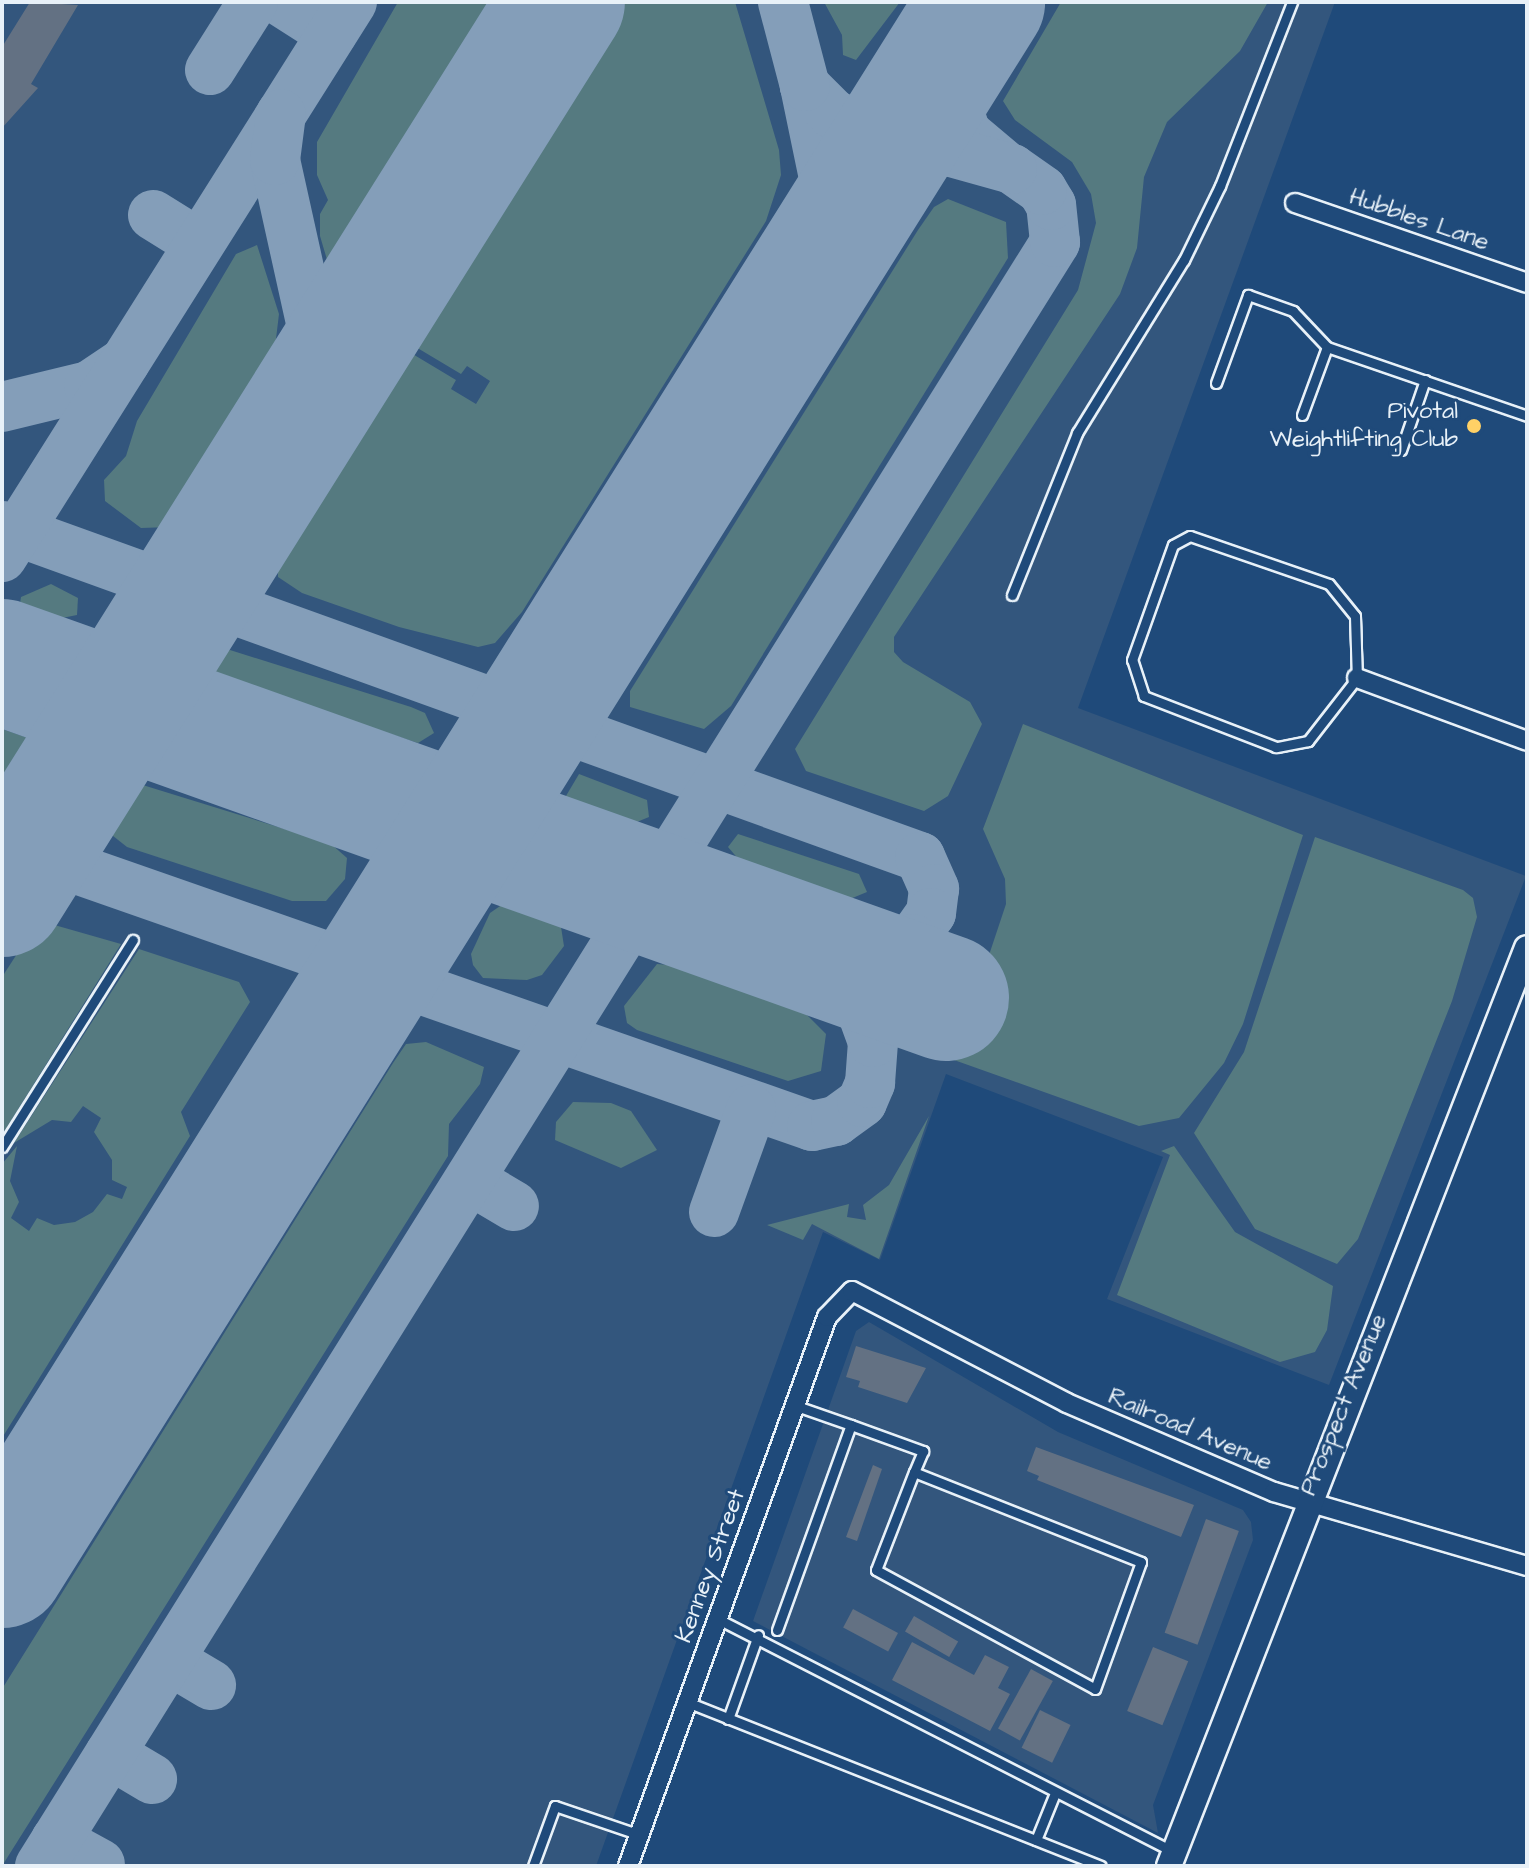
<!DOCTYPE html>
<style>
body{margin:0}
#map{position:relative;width:1529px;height:1868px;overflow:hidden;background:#1f4a7a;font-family:"Architects Daughter",sans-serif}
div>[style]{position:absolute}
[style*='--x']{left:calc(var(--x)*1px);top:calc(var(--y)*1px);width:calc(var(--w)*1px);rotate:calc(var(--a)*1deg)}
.built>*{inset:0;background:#33567d}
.green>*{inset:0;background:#557a80}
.taxiway>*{height:50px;margin:-25px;padding:0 25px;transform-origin:25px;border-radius:25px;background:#849eb9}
.runway>*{height:126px;margin:-63px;padding:0 63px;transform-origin:63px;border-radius:63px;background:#849eb9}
.building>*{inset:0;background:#637183;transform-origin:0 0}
.roads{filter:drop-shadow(2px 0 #e8f1f8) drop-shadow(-2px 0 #e8f1f8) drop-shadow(0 2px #e8f1f8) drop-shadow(0 -2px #e8f1f8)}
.lane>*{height:9px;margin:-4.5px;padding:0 4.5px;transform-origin:4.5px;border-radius:4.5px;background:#1f4a7a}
.street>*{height:18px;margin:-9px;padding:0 9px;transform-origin:9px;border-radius:9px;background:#1f4a7a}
.secondary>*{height:24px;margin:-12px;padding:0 12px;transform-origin:12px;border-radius:12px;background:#1f4a7a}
.dots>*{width:22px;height:22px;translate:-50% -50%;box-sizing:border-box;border:4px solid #1f4a7a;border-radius:50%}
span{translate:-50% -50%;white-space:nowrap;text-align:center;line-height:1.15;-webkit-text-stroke:6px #1f4a7a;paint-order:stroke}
.street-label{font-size:24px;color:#e8f1f8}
.poi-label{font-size:24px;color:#e8f1f8}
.right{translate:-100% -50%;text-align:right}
.frame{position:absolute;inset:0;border:4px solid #e8f1f8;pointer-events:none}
</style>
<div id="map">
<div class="built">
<i style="clip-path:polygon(2px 2px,1335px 2px,1078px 708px,1526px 876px,1329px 1385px,1107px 1299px,1163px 1157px,946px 1074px,880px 1260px,823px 1232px,596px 1866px,2px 1866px)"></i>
<i style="clip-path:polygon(869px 1322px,1058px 1432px,1243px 1510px,1251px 1522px,1253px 1540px,1153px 1805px,1158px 1833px,753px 1621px,856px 1331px)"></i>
</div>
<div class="green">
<i style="clip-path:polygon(398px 2px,508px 2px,333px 280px,320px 236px,320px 214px,328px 200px,317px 175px,317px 142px)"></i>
<i style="clip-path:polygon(611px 2px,735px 2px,779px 150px,781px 175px,766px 221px,522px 612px,495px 643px,478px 647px,399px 627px,302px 593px,278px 577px,278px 548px,303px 490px,396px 344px,456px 380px,451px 389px,476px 404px,490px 381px,467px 366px,461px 374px,399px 337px)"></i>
<i style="clip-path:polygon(824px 2px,900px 2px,856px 60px,843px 55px,842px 35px)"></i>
<i style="clip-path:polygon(1061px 2px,1268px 2px,1240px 51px,1167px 122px,1144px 177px,1137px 248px,1120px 294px,894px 637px,894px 652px,903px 662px,970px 702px,982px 724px,948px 796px,924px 811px,806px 771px,795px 749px,1078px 290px,1096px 223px,1091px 194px,1072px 162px,1015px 120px,1003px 101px)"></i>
<i style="clip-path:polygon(948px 199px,1006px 222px,1008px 258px,731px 706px,704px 729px,630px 707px,630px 691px,918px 230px,934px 207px)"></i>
<i style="clip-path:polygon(257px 245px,279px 314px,272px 372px,189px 512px,171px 527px,141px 528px,105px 501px,104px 480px,126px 456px,137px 421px,236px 254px)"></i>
<i style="clip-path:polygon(51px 584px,78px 598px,77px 615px,52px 620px,19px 610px,21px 597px)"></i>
<i style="clip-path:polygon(230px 650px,411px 707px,425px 713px,434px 733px,418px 743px,210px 675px,205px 660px)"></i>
<i style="clip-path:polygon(1023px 724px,1303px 835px,1243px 1024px,1224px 1063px,1179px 1118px,1139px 1126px,954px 1060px,1006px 904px,1005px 879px,983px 829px)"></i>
<i style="clip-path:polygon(2px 729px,37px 741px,39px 749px,19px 781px,2px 791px)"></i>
<i style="clip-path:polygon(579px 774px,647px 800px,649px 817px,632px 824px,563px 801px)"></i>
<i style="clip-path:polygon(133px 782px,330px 843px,347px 858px,345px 879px,326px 901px,292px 901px,127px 847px,108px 832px,106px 821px,123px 787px)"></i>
<i style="clip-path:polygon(738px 834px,859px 874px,867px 892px,850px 899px,740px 861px,728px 847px)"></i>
<i style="clip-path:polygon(1315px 837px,1463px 890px,1473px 898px,1477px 917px,1452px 1001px,1358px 1239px,1337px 1264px,1255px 1229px,1194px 1133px,1244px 1052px)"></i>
<i style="clip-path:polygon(503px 904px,561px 927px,564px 946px,542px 975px,527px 980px,483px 978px,473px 965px,471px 954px,490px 913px)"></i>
<i style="clip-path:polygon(51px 924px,121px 944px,2px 1135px,2px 977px,26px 940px)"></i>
<i style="clip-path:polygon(139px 949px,239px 982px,250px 1002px,181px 1112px,190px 1136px,2px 1438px,2px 1164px,17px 1146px,10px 1181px,19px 1202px,11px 1218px,29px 1231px,37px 1218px,54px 1225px,75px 1222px,93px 1212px,107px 1194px,122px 1199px,127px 1187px,112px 1180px,112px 1160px,94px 1132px,101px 1118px,83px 1106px,71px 1122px,52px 1120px,14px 1143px)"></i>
<i style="clip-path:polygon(657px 964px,681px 966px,805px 1013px,826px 1034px,821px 1071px,788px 1081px,637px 1030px,627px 1023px,624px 1006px)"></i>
<i style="clip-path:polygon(426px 1042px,484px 1067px,480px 1084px,449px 1124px,448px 1156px,2px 1866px,2px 1689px,393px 1063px,406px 1044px)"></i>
<i style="clip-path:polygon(573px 1102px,611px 1103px,631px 1111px,657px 1150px,621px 1168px,555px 1140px,556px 1122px)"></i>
<i style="clip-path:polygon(929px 1116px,879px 1259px,812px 1224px,803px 1240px,767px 1225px,849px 1204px,847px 1217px,866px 1220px,863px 1205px,889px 1185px)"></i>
<i style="clip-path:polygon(1174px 1146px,1235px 1232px,1333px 1286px,1327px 1330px,1315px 1352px,1280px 1362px,1117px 1295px,1170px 1155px,1161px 1151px)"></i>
</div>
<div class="taxiway">
<i style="--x:282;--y:2;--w:59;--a:32.6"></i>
<i style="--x:986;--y:2;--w:63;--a:121.4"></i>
<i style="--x:953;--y:56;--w:32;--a:94"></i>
<i style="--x:951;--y:88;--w:47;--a:71.6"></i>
<i style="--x:966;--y:133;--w:48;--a:40"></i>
<i style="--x:210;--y:70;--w:80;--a:-57.7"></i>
<i style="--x:845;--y:121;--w:33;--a:-5"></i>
<i style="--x:878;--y:118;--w:30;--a:-27"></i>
<i style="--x:905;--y:104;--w:84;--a:-53.3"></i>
<i style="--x:153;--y:215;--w:53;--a:31.9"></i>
<i style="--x:824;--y:261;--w:109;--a:-55.4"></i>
<i style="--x:886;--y:171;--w:31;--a:-31"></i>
<i style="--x:913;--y:155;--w:38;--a:-6"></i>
<i style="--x:2;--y:407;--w:89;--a:-13.6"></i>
<i style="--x:89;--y:386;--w:43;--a:-33.7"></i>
<i style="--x:715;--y:420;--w:210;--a:-59.4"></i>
<i style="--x:822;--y:239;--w:61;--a:-88.1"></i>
<i style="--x:824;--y:178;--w:94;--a:-101.7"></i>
<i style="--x:2;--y:526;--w:976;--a:19.83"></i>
<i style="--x:920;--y:857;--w:35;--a:66"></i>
<i style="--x:934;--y:889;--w:24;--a:97"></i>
<i style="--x:931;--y:913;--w:32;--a:125"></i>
<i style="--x:913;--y:939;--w:29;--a:155"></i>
<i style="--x:887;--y:951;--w:75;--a:-179.2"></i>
<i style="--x:2;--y:557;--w:656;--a:-57.76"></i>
<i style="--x:193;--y:582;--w:236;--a:-58.9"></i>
<i style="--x:315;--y:380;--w:35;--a:-88"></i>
<i style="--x:316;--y:345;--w:189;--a:-102.5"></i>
<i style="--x:275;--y:160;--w:46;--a:-82.6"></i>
<i style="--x:2;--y:843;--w:858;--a:19.26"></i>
<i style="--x:812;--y:1126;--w:25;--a:-12"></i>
<i style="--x:836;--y:1121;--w:32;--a:-36"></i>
<i style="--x:862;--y:1102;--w:21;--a:-67"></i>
<i style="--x:870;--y:1083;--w:41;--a:-85.8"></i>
<i style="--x:873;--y:1042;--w:38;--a:-110"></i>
<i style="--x:860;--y:1006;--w:74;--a:-130.6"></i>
<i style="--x:470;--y:1180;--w:51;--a:30.6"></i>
<i style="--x:714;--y:1212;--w:109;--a:-70.1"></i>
<i style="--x:169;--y:1660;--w:49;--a:30.8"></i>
<i style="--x:110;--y:1754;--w:49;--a:30.8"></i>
<i style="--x:56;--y:1840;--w:50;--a:28.6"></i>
<i style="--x:40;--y:1866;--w:1915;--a:-57.99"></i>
<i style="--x:1055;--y:242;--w:37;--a:-96"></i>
<i style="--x:1051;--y:205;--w:17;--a:-121"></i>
<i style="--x:1042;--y:190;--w:37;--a:-145"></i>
<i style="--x:1012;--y:169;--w:164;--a:-164.4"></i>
<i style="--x:854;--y:125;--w:24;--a:-152"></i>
<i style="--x:833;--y:114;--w:40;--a:-135"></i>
<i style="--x:805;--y:86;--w:87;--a:-104.7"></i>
</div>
<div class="runway">
<i style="--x:2;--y:662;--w:1002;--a:19.59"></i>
<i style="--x:2;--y:894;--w:1053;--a:-57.88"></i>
<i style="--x:2;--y:1565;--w:1845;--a:-57.91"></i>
</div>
<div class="building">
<i style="clip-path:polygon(30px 2px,78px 5px,31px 84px,38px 88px,2px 128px,2px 47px)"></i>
<i style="clip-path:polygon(856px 1346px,926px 1368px,907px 1403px,858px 1387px,860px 1381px,846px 1377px)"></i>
<i style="clip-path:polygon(1036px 1447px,1194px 1505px,1181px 1537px,1037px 1480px,1039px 1476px,1027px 1471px)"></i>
<i style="clip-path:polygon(873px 1465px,882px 1469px,857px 1541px,846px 1537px)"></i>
<i style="left:1206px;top:1519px;width:35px;height:121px;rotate:20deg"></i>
<i style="left:853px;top:1609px;width:51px;height:21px;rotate:28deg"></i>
<i style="left:914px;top:1616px;width:51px;height:18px;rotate:30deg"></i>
<i style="clip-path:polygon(912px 1642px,974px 1675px,985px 1655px,1009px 1667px,998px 1688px,1010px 1694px,990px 1731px,892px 1680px)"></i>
<i style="left:1153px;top:1647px;width:38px;height:69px;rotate:22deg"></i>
<i style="left:1031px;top:1669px;width:25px;height:68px;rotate:29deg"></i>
<i style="left:1040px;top:1710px;width:34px;height:42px;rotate:26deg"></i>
</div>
<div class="roads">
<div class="lane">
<i style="--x:1216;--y:383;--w:94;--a:-70"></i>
<i style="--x:1248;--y:295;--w:48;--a:19.6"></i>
<i style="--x:1293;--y:311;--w:50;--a:46.6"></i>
<i style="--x:1327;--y:347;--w:212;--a:19"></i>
<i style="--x:1302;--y:415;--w:72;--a:-69.8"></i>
<i style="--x:1401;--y:450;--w:74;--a:-71.1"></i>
<i style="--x:1190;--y:536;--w:147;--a:19.1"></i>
<i style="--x:1329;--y:584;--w:41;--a:50.9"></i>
<i style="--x:1355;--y:616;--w:62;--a:88.2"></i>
<i style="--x:1357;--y:678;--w:80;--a:127.9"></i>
<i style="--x:1308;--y:741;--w:33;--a:169"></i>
<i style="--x:1276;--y:747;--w:142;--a:-158.9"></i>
<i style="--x:1144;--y:696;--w:38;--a:-108"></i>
<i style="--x:1132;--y:660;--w:122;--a:-70.4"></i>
<i style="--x:1173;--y:545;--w:19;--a:-28"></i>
<i style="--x:1012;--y:595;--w:175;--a:-68.1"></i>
<i style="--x:1077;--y:433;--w:203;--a:-58.3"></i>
<i style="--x:1184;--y:260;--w:82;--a:-64.1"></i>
<i style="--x:1220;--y:186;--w:198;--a:-68.6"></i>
<i style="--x:2;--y:1147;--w:245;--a:-57.7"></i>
<i style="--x:851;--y:1425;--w:77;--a:19.9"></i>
<i style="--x:923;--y:1451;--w:23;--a:113"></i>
<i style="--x:914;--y:1472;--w:105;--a:111.2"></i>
<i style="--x:876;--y:1570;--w:249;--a:28.5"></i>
<i style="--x:1095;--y:1689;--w:135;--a:-70.1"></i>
<i style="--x:1141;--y:1562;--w:244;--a:-158.4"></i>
<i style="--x:718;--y:1619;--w:512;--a:27.07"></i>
<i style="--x:777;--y:1630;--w:218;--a:-70.2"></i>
<i style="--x:851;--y:1425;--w:60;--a:-160.7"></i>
<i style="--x:687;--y:1702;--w:445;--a:21.6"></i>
<i style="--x:728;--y:1719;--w:89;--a:-70.3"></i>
<i style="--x:1036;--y:1840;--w:51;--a:-68"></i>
<i style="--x:533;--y:1866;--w:64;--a:-69.9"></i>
<i style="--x:555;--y:1806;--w:90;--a:18.8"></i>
</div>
<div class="street">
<i style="--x:1295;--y:203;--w:245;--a:19"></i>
<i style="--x:1357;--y:678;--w:181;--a:20.3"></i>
<i style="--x:628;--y:1866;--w:584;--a:-70.08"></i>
<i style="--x:827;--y:1317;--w:36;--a:-46"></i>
<i style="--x:852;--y:1291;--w:242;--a:27.5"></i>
<i style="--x:1067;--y:1403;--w:225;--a:23.3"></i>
<i style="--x:1274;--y:1492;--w:264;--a:16.3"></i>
</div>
<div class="secondary">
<i style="--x:1169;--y:1866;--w:985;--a:-68.7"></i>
</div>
</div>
<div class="dots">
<i style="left:1474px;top:426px;background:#ffd166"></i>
</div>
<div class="street-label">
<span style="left:1419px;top:220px;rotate:19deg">Hubbles Lane</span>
<span style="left:1344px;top:1405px;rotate:-68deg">Prospect Avenue</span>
<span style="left:1190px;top:1430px;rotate:23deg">Railroad Avenue</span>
<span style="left:711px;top:1566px;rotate:-70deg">Kenney Street</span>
</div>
<div class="poi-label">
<span class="right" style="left:1458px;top:426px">Pivotal<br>Weightlifting Club</span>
</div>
<div class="frame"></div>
</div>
